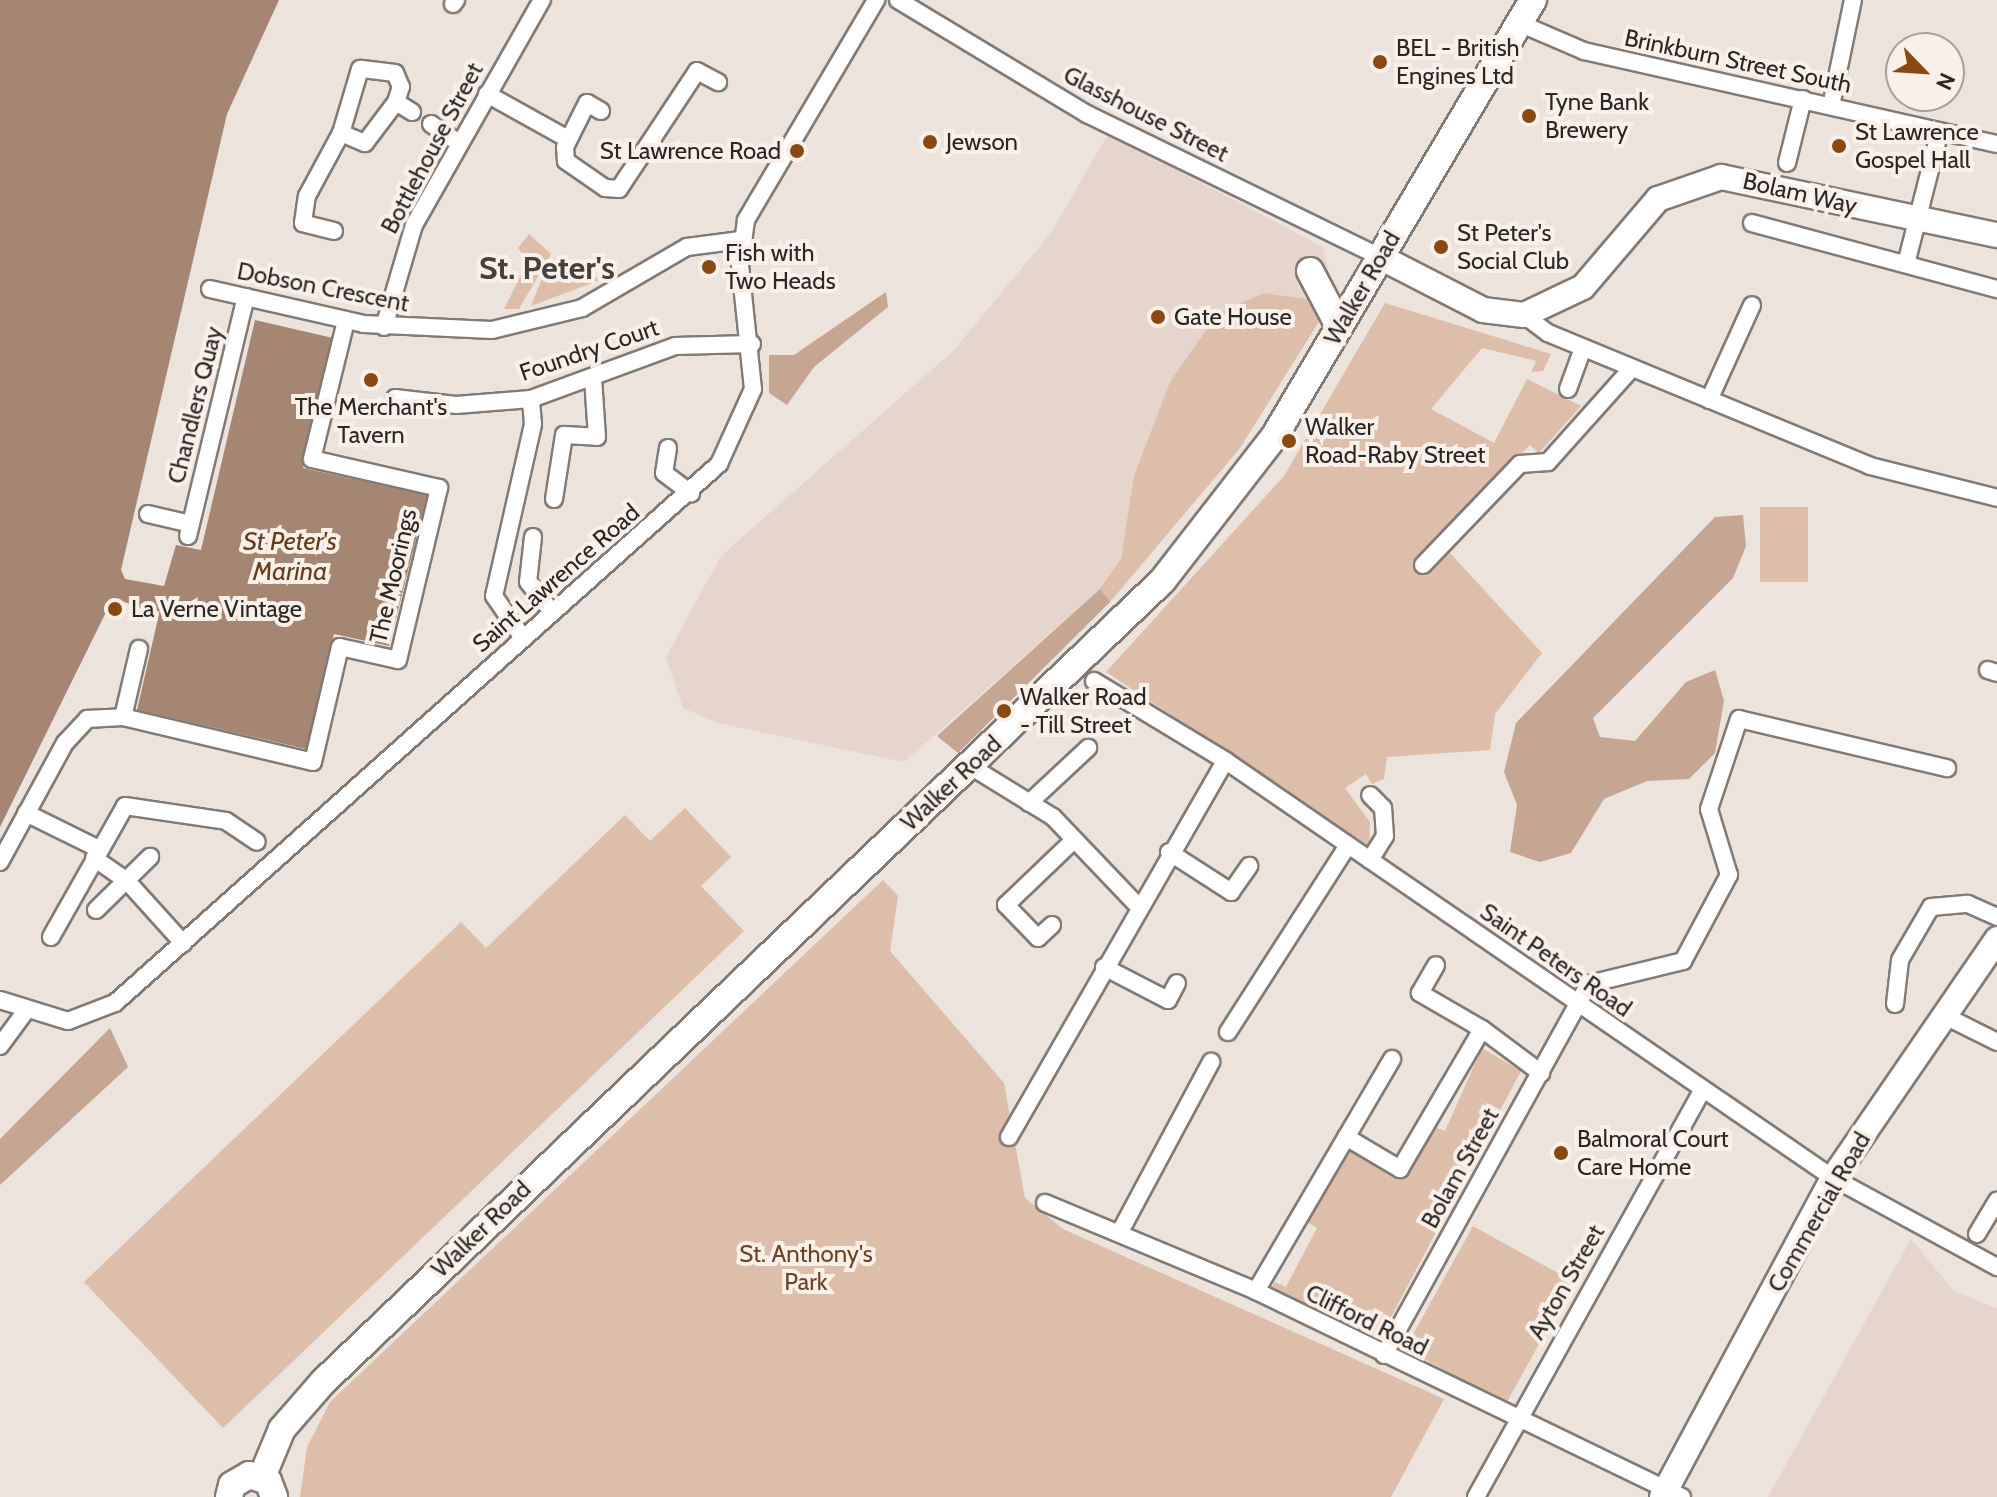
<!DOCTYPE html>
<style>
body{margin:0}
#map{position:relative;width:1997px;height:1497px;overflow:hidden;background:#ece3dd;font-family:Cabin,sans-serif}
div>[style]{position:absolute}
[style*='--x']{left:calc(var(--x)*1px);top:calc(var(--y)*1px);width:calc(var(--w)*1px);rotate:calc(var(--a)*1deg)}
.built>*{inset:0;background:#e5d5cc}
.green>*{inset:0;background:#dcbeaa;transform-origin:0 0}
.forest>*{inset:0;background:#c5a692}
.water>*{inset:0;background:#a48672}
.roads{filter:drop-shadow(2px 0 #817a75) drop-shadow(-2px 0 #817a75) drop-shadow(0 2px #817a75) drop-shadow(0 -2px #817a75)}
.street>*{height:16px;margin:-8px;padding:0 8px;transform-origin:8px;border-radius:8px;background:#fff}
.secondary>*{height:24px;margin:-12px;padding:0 12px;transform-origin:12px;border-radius:12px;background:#fff}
.primary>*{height:26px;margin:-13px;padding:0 13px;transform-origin:13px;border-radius:13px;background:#fff}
.dots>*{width:22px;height:22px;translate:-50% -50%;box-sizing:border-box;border:4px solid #f9f0ea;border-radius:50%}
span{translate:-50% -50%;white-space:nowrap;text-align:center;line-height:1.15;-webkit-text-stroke:8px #f9f0ea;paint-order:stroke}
.poi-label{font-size:24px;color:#2a2725}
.left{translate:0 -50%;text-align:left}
.right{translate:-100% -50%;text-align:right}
.street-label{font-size:24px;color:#2a2725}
.park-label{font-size:24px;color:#6e4222}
.water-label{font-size:26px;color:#673c1b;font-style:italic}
.district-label{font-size:32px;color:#47403c;font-weight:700}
.north{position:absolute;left:1885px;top:32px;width:80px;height:80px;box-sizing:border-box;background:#f9f0ea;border:2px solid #a6a09b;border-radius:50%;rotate:115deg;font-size:22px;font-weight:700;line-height:32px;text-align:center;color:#2a2725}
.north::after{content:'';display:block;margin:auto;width:28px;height:36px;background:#894912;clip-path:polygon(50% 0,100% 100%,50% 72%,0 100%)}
</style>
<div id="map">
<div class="built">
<i style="clip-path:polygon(1108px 134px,1323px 247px,1335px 297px,1240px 448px,1110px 602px,1100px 589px,904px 762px,718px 723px,683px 708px,666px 657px,721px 556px,953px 351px,1051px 233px)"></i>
<i style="clip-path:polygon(1911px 1239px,1953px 1290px,1997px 1309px,1997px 1497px,1768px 1497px)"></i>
</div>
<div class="green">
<i style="clip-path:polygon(529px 234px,551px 254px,519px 309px,504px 309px,528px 261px,518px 248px)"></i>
<i style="clip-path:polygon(560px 258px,600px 280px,531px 306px,547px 266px)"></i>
<i style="clip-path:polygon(1264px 293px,1312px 300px,1321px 318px,1240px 448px,1110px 602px,1100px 589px,1121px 559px,1134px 476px,1170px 382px,1218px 313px)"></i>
<i style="clip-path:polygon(1385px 303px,1551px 354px,1543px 371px,1531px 372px,1536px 361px,1482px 348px,1431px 409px,1494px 443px,1527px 379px,1581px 406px,1539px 453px,1530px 445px,1412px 563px,1425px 576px,1450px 553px,1542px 653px,1495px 714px,1490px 750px,1387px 757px,1384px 779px,1372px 784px,1366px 774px,1345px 788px,1370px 822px,1369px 846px,1106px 672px,1284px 476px)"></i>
<i style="left:1760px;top:507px;width:48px;height:75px"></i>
<i style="clip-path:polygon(685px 808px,731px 857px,701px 886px,744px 931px,223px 1428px,84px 1282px,461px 922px,486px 948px,625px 815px,650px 841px)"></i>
<i style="clip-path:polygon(883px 880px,898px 896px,890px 951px,1004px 1083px,1025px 1198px,1063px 1229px,1444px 1399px,1391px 1497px,300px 1497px,307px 1447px,330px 1402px)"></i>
<i style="clip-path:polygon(1482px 1048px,1521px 1071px,1379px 1340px,1270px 1290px,1275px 1282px,1286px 1287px,1317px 1228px,1307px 1222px,1351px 1145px,1403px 1173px,1432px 1126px,1445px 1131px)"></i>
<i style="left:1473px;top:1226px;width:115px;height:140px;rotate:29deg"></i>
</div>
<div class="forest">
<i style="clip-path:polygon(886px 292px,888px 307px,814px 367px,787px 405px,769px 393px,769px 355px,794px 355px)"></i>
<i style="clip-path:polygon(1743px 515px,1746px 546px,1733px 578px,1593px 718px,1600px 737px,1635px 741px,1686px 682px,1715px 670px,1724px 701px,1715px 753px,1689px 779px,1647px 781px,1604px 799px,1571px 853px,1540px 862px,1510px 852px,1517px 805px,1504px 772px,1516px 723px,1715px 517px)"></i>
<i style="clip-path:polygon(1100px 589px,1110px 602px,958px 753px,937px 736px)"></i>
<i style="clip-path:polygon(110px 1028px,128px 1067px,0 1185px,0 1139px)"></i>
</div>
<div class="water">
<i style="clip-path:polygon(0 0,279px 0,227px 114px,121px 570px,125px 579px,164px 586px,176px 545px,201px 550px,255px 320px,333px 338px,303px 468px,427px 495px,389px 646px,334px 634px,306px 749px,137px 710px,159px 614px,113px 598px,0 827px)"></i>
</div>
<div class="roads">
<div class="street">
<i style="--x:898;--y:0;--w:221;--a:31.1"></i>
<i style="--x:1087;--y:114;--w:326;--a:26"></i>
<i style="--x:453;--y:4;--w:5;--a:-53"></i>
<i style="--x:1519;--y:23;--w:71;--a:23.3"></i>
<i style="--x:1584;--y:51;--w:423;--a:12.7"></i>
<i style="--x:487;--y:94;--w:93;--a:29.1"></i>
<i style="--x:396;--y:102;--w:16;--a:-72"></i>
<i style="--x:401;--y:87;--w:15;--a:-113"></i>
<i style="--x:395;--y:73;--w:35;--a:-173"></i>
<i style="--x:360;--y:69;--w:67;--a:106.5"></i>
<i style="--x:341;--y:133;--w:26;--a:23"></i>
<i style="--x:365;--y:143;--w:51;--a:-52.9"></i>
<i style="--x:396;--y:102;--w:19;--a:32"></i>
<i style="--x:1831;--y:106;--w:108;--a:-78.3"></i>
<i style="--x:601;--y:111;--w:16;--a:-150"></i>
<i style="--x:587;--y:103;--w:49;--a:116.6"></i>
<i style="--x:565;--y:147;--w:14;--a:86"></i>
<i style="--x:566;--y:161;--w:47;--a:34.7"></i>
<i style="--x:605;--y:188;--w:14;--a:4"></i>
<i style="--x:619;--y:189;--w:141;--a:-56.5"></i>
<i style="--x:697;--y:71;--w:24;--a:28"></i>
<i style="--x:431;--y:124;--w:34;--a:34"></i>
<i style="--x:1787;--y:163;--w:66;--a:-76"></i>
<i style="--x:1752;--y:223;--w:254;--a:15.1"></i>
<i style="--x:334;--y:231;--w:32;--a:-166"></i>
<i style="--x:303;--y:223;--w:27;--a:-82"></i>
<i style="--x:307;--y:196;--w:72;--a:-61.6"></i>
<i style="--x:1906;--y:264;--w:137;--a:-75.7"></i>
<i style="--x:210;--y:289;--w:158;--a:12.8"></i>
<i style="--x:364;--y:324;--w:128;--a:2.7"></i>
<i style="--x:492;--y:330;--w:93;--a:-13.7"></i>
<i style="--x:582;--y:308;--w:121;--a:-30.2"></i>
<i style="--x:687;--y:247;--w:54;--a:-7.4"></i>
<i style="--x:1524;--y:315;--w:30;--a:37"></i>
<i style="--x:1548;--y:333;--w:348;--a:22.4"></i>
<i style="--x:1870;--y:466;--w:131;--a:14.1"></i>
<i style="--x:384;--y:327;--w:106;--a:-73.6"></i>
<i style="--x:414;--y:225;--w:259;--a:-60.4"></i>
<i style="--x:1568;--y:389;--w:44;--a:-69.9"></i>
<i style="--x:395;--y:398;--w:61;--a:6.5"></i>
<i style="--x:456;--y:405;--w:75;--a:-4.6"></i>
<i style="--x:531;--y:399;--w:153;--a:-20.2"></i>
<i style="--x:675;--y:346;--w:77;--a:-1.5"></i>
<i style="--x:1709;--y:400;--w:104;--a:-65.6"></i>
<i style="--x:668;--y:448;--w:25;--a:99"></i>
<i style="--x:664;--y:473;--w:34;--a:37"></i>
<i style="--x:554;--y:499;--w:65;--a:-81.1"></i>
<i style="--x:564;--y:435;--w:33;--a:3"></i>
<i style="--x:597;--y:437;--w:59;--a:-93.9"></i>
<i style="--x:148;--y:514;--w:44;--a:13.1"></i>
<i style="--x:188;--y:536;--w:246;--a:-76.4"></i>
<i style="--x:533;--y:537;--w:45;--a:96.3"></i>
<i style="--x:528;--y:582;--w:38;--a:51"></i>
<i style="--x:1423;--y:565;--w:140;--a:-46.2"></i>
<i style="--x:1520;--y:464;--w:28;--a:-4"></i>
<i style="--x:1548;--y:462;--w:126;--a:-48.2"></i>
<i style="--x:523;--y:638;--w:51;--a:-124.6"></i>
<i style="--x:494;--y:596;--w:176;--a:-77.2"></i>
<i style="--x:533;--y:424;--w:25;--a:-95"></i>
<i style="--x:1988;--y:670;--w:9;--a:18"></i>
<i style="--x:1094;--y:681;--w:154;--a:31.2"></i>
<i style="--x:1226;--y:761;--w:736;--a:34.49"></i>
<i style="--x:1833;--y:1178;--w:187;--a:28.5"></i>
<i style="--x:123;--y:717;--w:70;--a:-76.8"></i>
<i style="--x:970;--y:766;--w:97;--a:31.6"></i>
<i style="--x:1053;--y:817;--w:123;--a:46.3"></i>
<i style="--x:1029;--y:803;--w:81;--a:-43"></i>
<i style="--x:26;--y:813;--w:81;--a:26.3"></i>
<i style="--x:1169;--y:852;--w:74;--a:32.8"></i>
<i style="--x:1231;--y:892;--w:32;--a:-55"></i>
<i style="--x:94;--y:858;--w:40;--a:34.9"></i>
<i style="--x:127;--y:881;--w:84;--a:47.9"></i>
<i style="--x:1370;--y:860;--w:28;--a:-58"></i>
<i style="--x:1385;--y:836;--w:28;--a:-94"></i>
<i style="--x:1383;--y:808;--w:18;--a:-135"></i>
<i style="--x:0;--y:862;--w:136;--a:-61.4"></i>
<i style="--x:65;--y:743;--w:33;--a:-47"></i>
<i style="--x:87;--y:719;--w:36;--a:-3"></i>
<i style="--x:123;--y:717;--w:195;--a:13.3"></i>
<i style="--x:313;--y:762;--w:118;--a:-76.8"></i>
<i style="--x:340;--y:647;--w:59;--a:12.6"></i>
<i style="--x:398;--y:660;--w:177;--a:-76.6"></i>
<i style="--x:439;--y:488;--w:130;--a:-167.1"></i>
<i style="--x:312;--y:459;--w:142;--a:-76.2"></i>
<i style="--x:96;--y:910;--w:76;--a:-44.5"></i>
<i style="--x:1052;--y:925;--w:19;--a:137"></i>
<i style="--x:1038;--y:938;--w:46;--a:-134.1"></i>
<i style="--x:1006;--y:905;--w:94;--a:-43.7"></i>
<i style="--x:51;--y:937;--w:150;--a:-60.5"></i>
<i style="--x:125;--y:806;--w:102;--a:8.4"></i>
<i style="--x:226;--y:821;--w:37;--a:34"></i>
<i style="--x:1104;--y:967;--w:72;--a:27.3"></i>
<i style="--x:1168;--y:1000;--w:19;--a:-62"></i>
<i style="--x:0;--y:1000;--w:71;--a:17.2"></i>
<i style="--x:68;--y:1021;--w:50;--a:-21"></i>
<i style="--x:115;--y:1003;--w:810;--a:-41.75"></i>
<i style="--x:719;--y:464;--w:82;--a:-65.6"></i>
<i style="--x:753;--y:389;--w:124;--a:-96"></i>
<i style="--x:740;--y:266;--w:46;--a:-82.6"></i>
<i style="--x:746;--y:220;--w:256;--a:-59.4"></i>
<i style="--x:1895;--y:1004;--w:44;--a:-83.5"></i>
<i style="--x:1900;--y:960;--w:61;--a:-59.7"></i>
<i style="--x:1931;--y:907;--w:37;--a:-5"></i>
<i style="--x:1968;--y:904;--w:32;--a:24"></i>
<i style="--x:1945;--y:1016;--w:58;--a:26.6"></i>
<i style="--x:1482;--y:1029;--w:74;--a:36.7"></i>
<i style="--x:1228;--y:1032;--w:222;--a:-57.3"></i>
<i style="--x:0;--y:1046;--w:42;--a:-53.7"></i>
<i style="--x:1009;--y:1137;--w:428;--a:-60.1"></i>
<i style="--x:1346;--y:1137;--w:63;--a:30.7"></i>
<i style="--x:1400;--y:1169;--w:162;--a:-59.6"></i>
<i style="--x:1482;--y:1029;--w:72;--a:-149.9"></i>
<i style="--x:1420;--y:993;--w:32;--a:-60"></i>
<i style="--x:1045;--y:1203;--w:229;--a:22.6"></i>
<i style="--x:1256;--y:1291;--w:473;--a:25.8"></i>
<i style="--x:1121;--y:1230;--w:191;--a:-61.8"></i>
<i style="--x:1977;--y:1234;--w:39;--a:-59"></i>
<i style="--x:1256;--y:1291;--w:269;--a:-59.6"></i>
<i style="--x:1384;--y:1355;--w:424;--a:-61.1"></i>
<i style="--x:1589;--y:984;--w:97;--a:-13.7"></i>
<i style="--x:1683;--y:961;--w:98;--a:-61.9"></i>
<i style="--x:1729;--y:875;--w:69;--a:-106.9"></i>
<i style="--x:1709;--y:809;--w:95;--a:-71.6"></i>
<i style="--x:1739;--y:719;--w:214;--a:13.3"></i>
<i style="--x:1476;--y:1497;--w:463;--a:-60.9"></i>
</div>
<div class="secondary">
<i style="--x:1380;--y:257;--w:116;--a:27.2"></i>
<i style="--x:1483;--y:310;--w:41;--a:7"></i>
<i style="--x:1524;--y:315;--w:65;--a:-25.4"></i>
<i style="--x:1583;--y:287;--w:116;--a:-49.6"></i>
<i style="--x:1658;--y:199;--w:67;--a:-19.2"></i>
<i style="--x:1721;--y:177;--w:282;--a:11.9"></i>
<i style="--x:1662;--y:1497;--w:362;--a:-61.8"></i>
<i style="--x:1833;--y:1178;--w:290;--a:-55.5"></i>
</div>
<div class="primary">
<i style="--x:1310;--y:271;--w:62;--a:62.2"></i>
<i style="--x:262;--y:1477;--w:52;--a:-67.4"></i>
<i style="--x:282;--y:1429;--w:62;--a:-48.9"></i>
<i style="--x:323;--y:1382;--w:1161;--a:-43.67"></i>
<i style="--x:1163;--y:580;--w:181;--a:-52.2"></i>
<i style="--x:1274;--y:437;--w:508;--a:-59.35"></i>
<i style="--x:229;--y:1497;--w:12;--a:-76"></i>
<i style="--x:232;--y:1485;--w:20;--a:-30"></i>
<i style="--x:249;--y:1475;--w:20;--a:18"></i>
<i style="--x:268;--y:1481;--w:17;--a:69"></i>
</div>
</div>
<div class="dots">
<i style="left:1380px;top:62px;background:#894912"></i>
<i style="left:1529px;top:116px;background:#894912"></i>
<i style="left:930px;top:142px;background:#894912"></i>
<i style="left:1839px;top:146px;background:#894912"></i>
<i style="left:797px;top:151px;background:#894912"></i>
<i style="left:1441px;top:247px;background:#894912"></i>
<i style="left:709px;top:267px;background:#894912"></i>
<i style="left:1158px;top:317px;background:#894912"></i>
<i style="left:371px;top:380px;background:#894912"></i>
<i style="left:1289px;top:441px;background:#894912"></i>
<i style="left:115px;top:609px;background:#894912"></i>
<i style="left:1004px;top:711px;background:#894912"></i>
<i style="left:1561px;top:1153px;background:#894912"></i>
</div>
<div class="poi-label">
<span class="left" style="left:1396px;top:62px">BEL - British<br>Engines Ltd</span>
<span class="left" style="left:1545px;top:116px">Tyne Bank<br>Brewery</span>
<span class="left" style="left:1855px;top:146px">St Lawrence<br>Gospel Hall</span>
<span class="left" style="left:946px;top:142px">Jewson</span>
<span class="right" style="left:781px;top:151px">St Lawrence Road</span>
<span class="left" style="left:1457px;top:247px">St Peter's<br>Social Club</span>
<span class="left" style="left:725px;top:267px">Fish with<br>Two Heads</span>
<span class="left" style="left:1174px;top:317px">Gate House</span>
<span style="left:371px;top:421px">The Merchant's<br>Tavern</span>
<span class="left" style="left:1305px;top:441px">Walker<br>Road-Raby Street</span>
<span class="left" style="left:131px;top:609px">La Verne Vintage</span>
<span class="left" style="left:1020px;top:711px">Walker Road<br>- Till Street</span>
<span class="left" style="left:1577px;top:1153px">Balmoral Court<br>Care Home</span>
</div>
<div class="street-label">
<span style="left:1738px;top:61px;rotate:12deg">Brinkburn Street South</span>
<span style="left:1146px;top:114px;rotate:27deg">Glasshouse Street</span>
<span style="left:432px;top:148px;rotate:-62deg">Bottlehouse Street</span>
<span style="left:1800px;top:193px;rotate:13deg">Bolam Way</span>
<span style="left:323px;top:287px;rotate:11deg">Dobson Crescent</span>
<span style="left:1362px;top:288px;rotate:-60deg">Walker Road</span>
<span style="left:589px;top:350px;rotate:-19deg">Foundry Court</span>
<span style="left:195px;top:405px;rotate:-76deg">Chandlers Quay</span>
<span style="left:393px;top:576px;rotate:-77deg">The Moorings</span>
<span style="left:556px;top:578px;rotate:-41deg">Saint Lawrence Road</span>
<span style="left:951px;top:783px;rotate:-43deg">Walker Road</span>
<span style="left:1556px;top:960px;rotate:35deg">Saint Peters Road</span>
<span style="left:1460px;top:1168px;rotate:-61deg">Bolam Street</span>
<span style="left:1819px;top:1212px;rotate:-60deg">Commercial Road</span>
<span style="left:481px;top:1229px;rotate:-44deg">Walker Road</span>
<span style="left:1566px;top:1282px;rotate:-60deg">Ayton Street</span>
<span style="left:1367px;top:1320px;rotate:26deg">Clifford Road</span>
</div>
<div class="park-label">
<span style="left:806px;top:1268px">St. Anthony's<br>Park</span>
</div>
<div class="water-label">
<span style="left:290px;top:557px">St Peter's<br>Marina</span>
</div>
<div class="district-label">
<span style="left:547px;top:268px">St. Peter's</span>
</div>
<div class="north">N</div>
</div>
